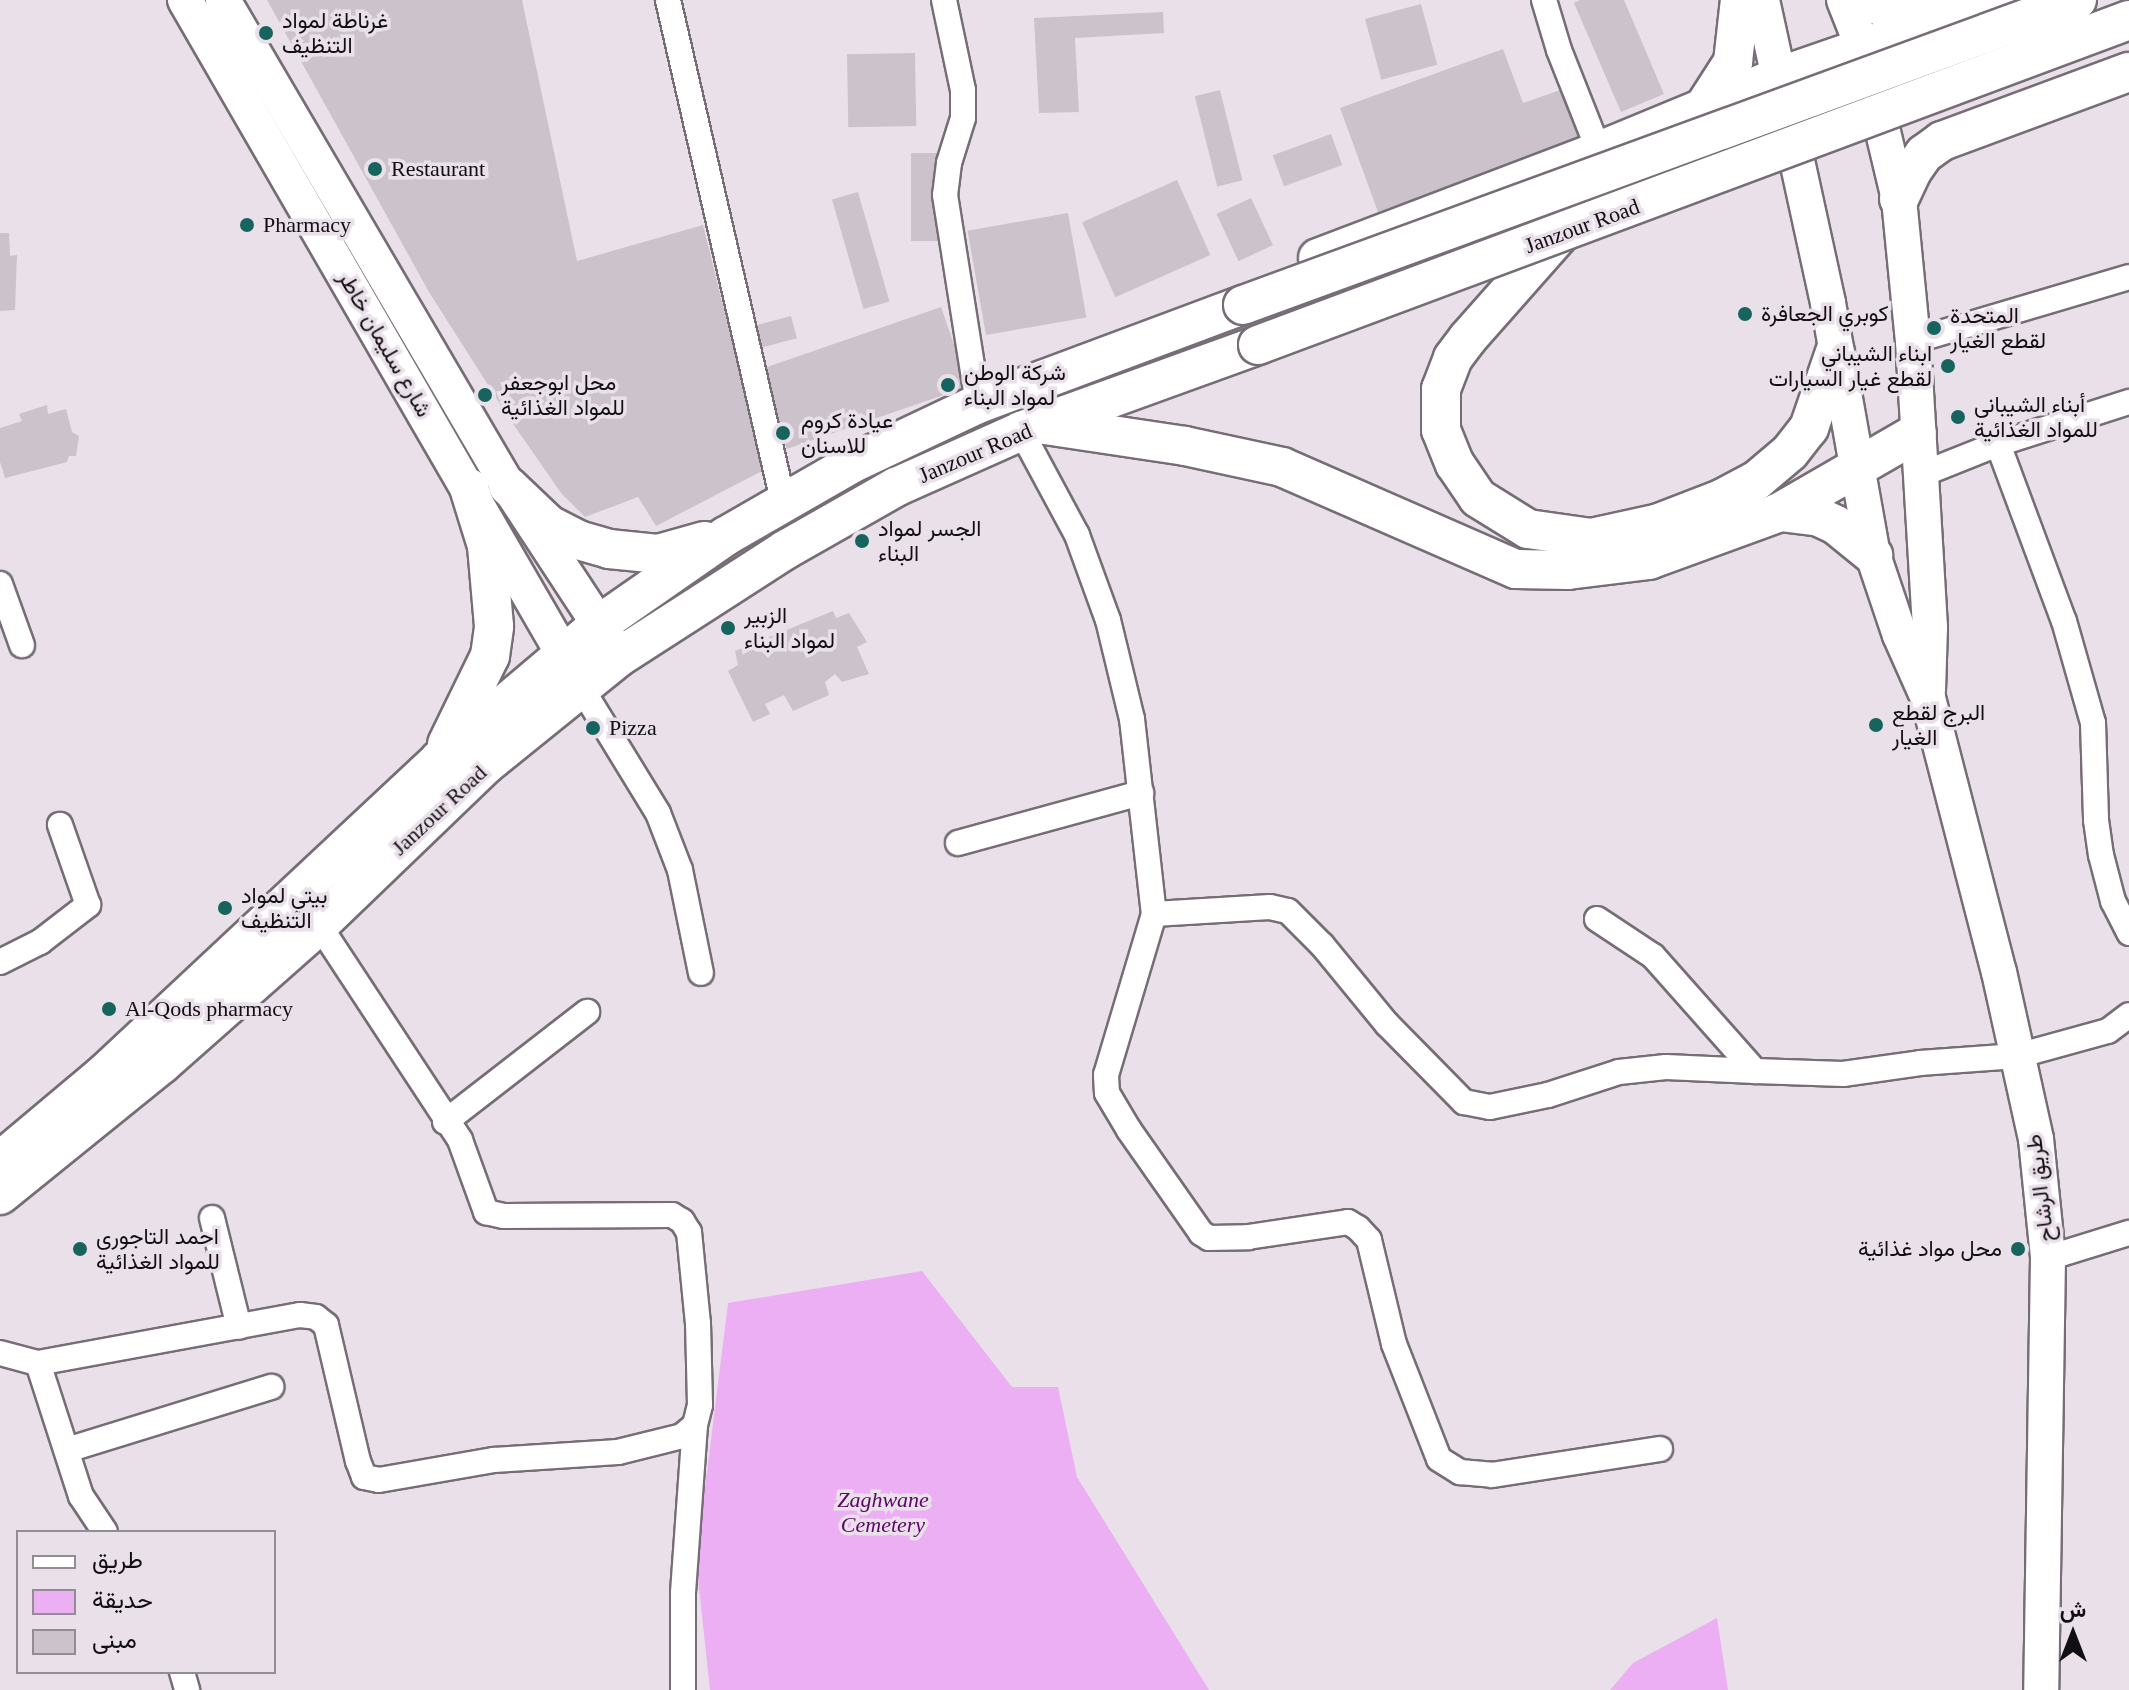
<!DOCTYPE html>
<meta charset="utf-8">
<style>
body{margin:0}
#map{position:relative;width:2129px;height:1690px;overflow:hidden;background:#eae0ea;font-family:"Times New Roman",Vazirmatn,serif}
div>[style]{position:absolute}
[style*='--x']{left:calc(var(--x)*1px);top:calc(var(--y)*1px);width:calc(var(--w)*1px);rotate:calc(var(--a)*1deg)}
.green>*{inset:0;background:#edaff3}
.building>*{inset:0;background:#cbc2cc;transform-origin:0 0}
.roads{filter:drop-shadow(2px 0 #766d76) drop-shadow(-2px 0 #766d76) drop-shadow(0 2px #766d76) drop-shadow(0 -2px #766d76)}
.minor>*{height:24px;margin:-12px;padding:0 12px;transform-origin:12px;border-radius:12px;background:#fff}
.secondary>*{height:34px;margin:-17px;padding:0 17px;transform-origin:17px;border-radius:17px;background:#fff}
.primary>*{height:38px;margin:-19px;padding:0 19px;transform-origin:19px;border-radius:19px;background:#fff}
.bridges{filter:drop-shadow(2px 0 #766d76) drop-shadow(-2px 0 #766d76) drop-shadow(0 2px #766d76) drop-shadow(0 -2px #766d76)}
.primary-bridge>*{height:38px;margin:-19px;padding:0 19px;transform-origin:19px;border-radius:19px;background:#fff}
.dots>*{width:22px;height:22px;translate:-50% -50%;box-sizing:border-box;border:4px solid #eae0ea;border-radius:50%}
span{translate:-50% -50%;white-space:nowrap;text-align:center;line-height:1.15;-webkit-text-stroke:7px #eae0ea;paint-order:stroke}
.poi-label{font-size:22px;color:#120f12}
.left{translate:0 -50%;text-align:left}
.right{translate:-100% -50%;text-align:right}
.street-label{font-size:22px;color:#120f12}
.park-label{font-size:22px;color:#5c0665;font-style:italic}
.legend{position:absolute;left:16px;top:1530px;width:260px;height:144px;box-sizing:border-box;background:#eae0ea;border:2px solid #948c94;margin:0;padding:10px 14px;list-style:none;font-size:24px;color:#120f12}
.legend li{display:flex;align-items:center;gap:16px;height:40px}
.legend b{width:40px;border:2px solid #948c94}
.north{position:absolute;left:2033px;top:1594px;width:80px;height:80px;-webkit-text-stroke:6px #eae0ea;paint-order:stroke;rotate:0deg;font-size:22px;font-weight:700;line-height:32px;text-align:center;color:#120f12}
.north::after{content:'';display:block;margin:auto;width:28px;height:36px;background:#120f12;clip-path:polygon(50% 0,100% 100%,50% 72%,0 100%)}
</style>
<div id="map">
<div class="green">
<i style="clip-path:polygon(922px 1271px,1012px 1387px,1058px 1387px,1077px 1477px,1209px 1690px,710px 1690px,696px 1560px,728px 1303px)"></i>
<i style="clip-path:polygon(1717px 1618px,1728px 1690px,1610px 1690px,1633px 1663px)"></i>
</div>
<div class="building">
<i style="clip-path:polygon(267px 0,522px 0,577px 261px,703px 225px,764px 470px,656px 526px,638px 497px,585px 517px,561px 493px,507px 415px,429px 292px)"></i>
<i style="clip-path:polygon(1580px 0,1624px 0,1664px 94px,1621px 112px,1574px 3px)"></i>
<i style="left:1421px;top:4px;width:63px;height:58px;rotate:75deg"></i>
<i style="clip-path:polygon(1163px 12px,1164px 33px,1075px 38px,1079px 112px,1039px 113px,1034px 18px)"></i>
<i style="clip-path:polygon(1503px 49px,1523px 103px,1569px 87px,1587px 137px,1378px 212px,1340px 108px)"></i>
<i style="left:915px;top:53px;width:73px;height:68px;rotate:89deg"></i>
<i style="left:1220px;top:90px;width:93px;height:26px;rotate:76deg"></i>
<i style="left:1331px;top:134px;width:33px;height:62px;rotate:70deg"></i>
<i style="left:911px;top:153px;width:29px;height:88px"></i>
<i style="left:1177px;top:180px;width:82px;height:104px;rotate:66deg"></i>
<i style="left:858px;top:192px;width:114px;height:27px;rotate:74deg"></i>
<i style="left:1251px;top:198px;width:52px;height:38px;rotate:65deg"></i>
<i style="left:1068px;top:213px;width:106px;height:102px;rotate:80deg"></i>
<i style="clip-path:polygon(0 233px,9px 233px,10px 256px,17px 255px,15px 310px,0 311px)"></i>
<i style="left:941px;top:307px;width:84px;height:192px;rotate:71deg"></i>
<i style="left:791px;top:316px;width:23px;height:38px;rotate:75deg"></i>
<i style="clip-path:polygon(47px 405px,48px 414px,66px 409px,72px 432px,79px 436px,76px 456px,69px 456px,67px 462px,5px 478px,0 462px,0 428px,22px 421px,19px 414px)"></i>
<i style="clip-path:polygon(833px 611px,836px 618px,849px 613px,867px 642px,857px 647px,869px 674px,842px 682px,835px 674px,825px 682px,829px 695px,793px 711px,784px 695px,765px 704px,770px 714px,753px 722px,728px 671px,738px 665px,735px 651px)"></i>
</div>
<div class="roads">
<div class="minor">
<i style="--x:668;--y:0;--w:514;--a:77.07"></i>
<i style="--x:944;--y:0;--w:92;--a:78.1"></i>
<i style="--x:963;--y:90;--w:28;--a:90"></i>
<i style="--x:963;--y:118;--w:47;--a:107.3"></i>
<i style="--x:949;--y:163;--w:32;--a:97"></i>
<i style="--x:945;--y:195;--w:212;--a:81"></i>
<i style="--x:1544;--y:0;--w:52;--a:73.3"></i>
<i style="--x:1559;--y:50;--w:109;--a:68.4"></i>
<i style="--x:1913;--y:341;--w:225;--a:-16.5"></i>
<i style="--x:1021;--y:431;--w:118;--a:61.7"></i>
<i style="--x:1077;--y:535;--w:90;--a:70"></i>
<i style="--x:1108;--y:620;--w:102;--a:76.4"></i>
<i style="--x:1132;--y:719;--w:196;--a:83.6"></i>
<i style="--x:1154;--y:914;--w:168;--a:106.6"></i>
<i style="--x:1106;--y:1075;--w:18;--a:87"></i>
<i style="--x:1107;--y:1093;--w:43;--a:59.3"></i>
<i style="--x:1129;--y:1130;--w:126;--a:55"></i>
<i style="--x:1201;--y:1233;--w:9;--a:32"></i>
<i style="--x:1209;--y:1238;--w:39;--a:-1"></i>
<i style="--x:1248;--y:1237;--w:101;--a:-8.5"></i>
<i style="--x:1348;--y:1222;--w:12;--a:31"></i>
<i style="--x:1358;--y:1228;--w:16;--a:47"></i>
<i style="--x:1369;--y:1240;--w:107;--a:76.5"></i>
<i style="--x:1394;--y:1344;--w:123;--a:68.6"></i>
<i style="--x:1439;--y:1459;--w:25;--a:32"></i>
<i style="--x:1460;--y:1472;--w:32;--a:5"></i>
<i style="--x:1492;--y:1475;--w:170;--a:-8.8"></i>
<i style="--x:1998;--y:444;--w:189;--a:69.6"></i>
<i style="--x:2064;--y:621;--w:106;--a:74.1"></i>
<i style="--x:2093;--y:723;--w:97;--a:88.2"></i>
<i style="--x:2096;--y:820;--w:35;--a:82"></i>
<i style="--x:2101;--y:855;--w:48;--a:75.4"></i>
<i style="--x:2113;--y:901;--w:36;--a:63"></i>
<i style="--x:1920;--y:475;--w:84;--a:-21.7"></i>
<i style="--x:1998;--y:444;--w:138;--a:-17.8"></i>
<i style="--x:0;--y:584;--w:65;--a:70.2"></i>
<i style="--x:582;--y:689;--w:145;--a:58.5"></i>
<i style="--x:658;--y:813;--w:61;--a:68.9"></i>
<i style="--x:680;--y:870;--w:105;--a:78.5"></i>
<i style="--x:958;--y:843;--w:190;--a:-15.3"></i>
<i style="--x:1154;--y:914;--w:116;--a:-3.5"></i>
<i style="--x:1270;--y:907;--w:18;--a:13"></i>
<i style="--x:1288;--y:911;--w:48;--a:45"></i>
<i style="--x:1322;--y:945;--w:102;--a:50.6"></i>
<i style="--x:1387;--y:1024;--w:110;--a:45.4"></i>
<i style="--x:1464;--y:1102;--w:26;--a:11"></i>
<i style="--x:1490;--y:1107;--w:59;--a:-11.7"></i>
<i style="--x:1548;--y:1095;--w:75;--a:-17.9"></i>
<i style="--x:1619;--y:1072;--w:47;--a:-6.1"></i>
<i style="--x:1666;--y:1067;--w:89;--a:2.6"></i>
<i style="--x:1597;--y:919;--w:67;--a:33.5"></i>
<i style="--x:1653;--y:956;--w:154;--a:48.4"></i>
<i style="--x:1755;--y:1071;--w:88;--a:2"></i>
<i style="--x:1843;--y:1074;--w:78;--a:-8.1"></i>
<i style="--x:1920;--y:1063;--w:97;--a:-4.1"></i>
<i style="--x:2017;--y:1056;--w:94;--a:-15.4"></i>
<i style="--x:2108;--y:1031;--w:26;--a:-37"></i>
<i style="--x:319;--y:925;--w:257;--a:56.7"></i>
<i style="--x:460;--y:1140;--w:77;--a:70.1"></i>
<i style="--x:486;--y:1212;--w:18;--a:13"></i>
<i style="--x:504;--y:1216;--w:168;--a:-0.3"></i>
<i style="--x:672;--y:1215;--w:12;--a:31"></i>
<i style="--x:682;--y:1221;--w:13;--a:58"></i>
<i style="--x:689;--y:1232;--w:91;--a:84.4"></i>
<i style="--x:698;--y:1323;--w:82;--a:88.6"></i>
<i style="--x:700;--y:1405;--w:21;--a:104"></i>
<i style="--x:695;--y:1425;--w:168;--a:94.1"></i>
<i style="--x:683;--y:1593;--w:97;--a:90"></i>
<i style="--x:0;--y:962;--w:45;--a:-26.6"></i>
<i style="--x:40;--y:942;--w:61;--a:-37.6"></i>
<i style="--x:88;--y:905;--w:85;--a:-109.3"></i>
<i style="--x:445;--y:1122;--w:180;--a:-37.8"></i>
<i style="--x:212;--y:1218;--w:112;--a:76.1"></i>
<i style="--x:2048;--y:1258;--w:85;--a:-17.2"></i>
<i style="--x:0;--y:1353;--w:39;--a:15"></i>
<i style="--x:38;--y:1363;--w:266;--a:-10.4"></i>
<i style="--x:300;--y:1315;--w:16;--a:7"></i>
<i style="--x:316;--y:1317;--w:13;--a:39"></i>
<i style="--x:326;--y:1325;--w:140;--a:76.8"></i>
<i style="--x:358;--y:1461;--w:17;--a:69"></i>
<i style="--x:364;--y:1477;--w:15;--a:11"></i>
<i style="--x:379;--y:1480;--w:117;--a:-9.9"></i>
<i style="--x:494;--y:1460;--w:124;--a:-3.7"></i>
<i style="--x:618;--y:1452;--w:66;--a:-14"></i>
<i style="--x:682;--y:1436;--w:17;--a:-40"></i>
<i style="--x:38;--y:1363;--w:140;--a:72.1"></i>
<i style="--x:81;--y:1496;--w:43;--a:56.3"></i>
<i style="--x:67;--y:1450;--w:214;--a:-17.2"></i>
<i style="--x:182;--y:1672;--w:19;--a:74"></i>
</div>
<div class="secondary">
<i style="--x:185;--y:0;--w:783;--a:59.96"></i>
<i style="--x:223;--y:0;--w:563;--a:59.61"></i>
<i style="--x:508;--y:486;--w:191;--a:56.7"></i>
<i style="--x:1762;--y:0;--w:310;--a:77.7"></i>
<i style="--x:1828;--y:303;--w:256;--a:79.9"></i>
<i style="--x:1873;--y:555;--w:84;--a:71.4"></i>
<i style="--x:1900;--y:635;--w:69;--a:66"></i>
<i style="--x:1928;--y:698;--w:283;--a:75.5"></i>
<i style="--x:1999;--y:972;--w:171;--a:77.5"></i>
<i style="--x:2036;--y:1139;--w:120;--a:84.2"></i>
<i style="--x:2048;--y:1258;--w:432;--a:90.9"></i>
<i style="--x:1844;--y:0;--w:52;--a:68.4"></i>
<i style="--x:1863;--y:48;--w:155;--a:76.6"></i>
<i style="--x:1899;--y:199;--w:143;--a:84.4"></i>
<i style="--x:1913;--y:341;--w:287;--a:86.6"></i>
<i style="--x:1930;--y:627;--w:63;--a:91.8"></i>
</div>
<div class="primary">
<i style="--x:1867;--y:0;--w:40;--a:25"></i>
<i style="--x:1903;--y:17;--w:33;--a:0"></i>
<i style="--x:1704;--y:107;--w:54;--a:-57.2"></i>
<i style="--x:1733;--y:62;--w:62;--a:-83.6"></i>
<i style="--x:1899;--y:199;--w:31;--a:-65"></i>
<i style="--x:1912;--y:171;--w:21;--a:-55"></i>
<i style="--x:1924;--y:154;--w:22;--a:-36"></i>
<i style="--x:1942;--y:141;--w:199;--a:-20.3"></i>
<i style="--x:1560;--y:234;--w:139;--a:131.5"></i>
<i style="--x:1468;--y:338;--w:25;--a:127"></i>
<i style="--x:1453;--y:358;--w:33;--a:111"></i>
<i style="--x:1441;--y:389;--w:41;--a:90"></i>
<i style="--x:1441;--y:430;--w:37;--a:68"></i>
<i style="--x:1455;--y:464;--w:41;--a:55.9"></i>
<i style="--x:1478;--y:498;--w:59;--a:31.8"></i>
<i style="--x:1528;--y:529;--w:64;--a:8.1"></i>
<i style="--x:1591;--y:538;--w:70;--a:-12.4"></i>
<i style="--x:1659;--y:523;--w:66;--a:-21.2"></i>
<i style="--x:1721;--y:499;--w:41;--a:-27.8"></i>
<i style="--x:1757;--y:480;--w:43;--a:-40.3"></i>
<i style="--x:1790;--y:452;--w:31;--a:-52"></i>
<i style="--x:1809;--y:428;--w:80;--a:-71.1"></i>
<i style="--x:1318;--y:258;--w:301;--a:-20.8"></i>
<i style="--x:1599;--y:151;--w:197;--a:-22.4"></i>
<i style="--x:1781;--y:76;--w:232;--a:-19.1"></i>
<i style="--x:1045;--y:425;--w:142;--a:8.5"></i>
<i style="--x:1185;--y:446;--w:99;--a:12.2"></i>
<i style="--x:1282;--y:467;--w:255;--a:23.6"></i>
<i style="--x:1516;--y:569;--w:52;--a:1.1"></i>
<i style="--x:1568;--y:570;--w:82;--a:-7"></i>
<i style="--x:1649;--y:560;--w:140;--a:-20.1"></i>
<i style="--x:1780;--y:512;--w:158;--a:-30"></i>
<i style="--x:508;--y:486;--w:57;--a:43.6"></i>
<i style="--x:549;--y:525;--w:33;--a:27"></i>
<i style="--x:578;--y:540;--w:32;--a:16"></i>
<i style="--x:609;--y:549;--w:49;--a:5.8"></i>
<i style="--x:658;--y:554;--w:48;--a:-15.8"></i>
<i style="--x:1780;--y:512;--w:39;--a:7"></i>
<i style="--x:1819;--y:517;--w:19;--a:25"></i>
<i style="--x:1836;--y:525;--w:48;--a:39"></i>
<i style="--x:447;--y:744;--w:98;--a:-64"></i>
<i style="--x:490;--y:656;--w:30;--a:-82"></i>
<i style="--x:494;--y:626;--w:80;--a:-95"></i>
<i style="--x:487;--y:546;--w:61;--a:-107.2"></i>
<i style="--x:0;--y:1161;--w:137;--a:-40"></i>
<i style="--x:105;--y:1073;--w:459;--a:-43.1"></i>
<i style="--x:440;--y:759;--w:211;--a:-40.2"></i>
<i style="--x:601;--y:623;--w:152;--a:-34.8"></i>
<i style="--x:726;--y:536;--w:144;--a:-29.9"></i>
<i style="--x:851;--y:464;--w:140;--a:-25.3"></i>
<i style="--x:978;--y:404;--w:283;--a:-20.5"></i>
<i style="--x:0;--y:1195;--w:208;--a:-39"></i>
<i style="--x:162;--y:1064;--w:210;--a:-41.5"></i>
<i style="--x:319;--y:925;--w:229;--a:-43.9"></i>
<i style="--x:484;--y:766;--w:174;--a:-38.9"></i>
<i style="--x:619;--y:657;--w:197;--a:-32.8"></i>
<i style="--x:785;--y:550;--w:128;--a:-29.6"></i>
<i style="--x:896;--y:487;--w:137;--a:-24.1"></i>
<i style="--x:1021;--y:431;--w:252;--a:-19.9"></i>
</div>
</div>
<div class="bridges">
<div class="primary-bridge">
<i style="--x:1243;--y:305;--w:888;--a:-20.09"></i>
<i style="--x:1258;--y:345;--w:930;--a:-20.46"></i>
</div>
</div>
<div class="dots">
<i style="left:266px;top:33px;background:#17645f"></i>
<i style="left:375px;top:169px;background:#17645f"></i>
<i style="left:247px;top:225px;background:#17645f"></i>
<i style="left:1745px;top:314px;background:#17645f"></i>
<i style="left:1934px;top:328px;background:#17645f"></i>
<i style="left:1948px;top:366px;background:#17645f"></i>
<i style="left:948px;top:385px;background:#17645f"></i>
<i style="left:485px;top:395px;background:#17645f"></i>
<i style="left:1958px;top:417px;background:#17645f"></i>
<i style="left:783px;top:433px;background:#17645f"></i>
<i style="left:862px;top:541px;background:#17645f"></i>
<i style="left:728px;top:628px;background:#17645f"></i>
<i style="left:1876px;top:725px;background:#17645f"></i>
<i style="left:593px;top:728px;background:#17645f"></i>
<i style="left:225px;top:908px;background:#17645f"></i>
<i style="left:109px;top:1009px;background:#17645f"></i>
<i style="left:80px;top:1249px;background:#17645f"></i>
<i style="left:2018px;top:1249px;background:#17645f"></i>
</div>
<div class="poi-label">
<span class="left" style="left:282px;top:33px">غرناطة لمواد<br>التنظيف</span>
<span class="left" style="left:391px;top:169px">Restaurant</span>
<span class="left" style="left:263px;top:225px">Pharmacy</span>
<span class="left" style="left:1761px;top:314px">كوبري الجعافرة</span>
<span class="left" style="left:1950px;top:328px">المتحدة<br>لقطع الغيار</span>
<span class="right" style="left:1932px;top:366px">ابناء الشيباني<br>لقطع غيار السيارات</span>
<span class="left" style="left:964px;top:385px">شركة الوطن<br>لمواد البناء</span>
<span class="left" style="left:501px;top:395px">محل ابوجعفر<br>للمواد الغذائية</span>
<span class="left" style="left:1974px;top:417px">أبناء الشيباني<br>للمواد الغذائية</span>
<span class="left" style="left:801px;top:433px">عيادة كروم<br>للاسنان</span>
<span class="left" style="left:878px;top:541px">الجسر لمواد<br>البناء</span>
<span class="left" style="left:744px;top:628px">الزبير<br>لمواد البناء</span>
<span class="left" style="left:1892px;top:725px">البرج لقطع<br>الغيار</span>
<span class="left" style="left:609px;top:728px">Pizza</span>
<span class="left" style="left:241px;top:908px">بيتي لمواد<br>التنظيف</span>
<span class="left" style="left:125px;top:1009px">Al-Qods pharmacy</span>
<span class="left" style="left:96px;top:1249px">احمد التاجوري<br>للمواد الغذائية</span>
<span class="right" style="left:2002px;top:1249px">محل مواد غذائية</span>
</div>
<div class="street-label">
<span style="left:1582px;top:226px;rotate:-20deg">Janzour Road</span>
<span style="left:385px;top:344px;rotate:60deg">شارع سليمان خاطر</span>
<span style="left:975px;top:453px;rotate:-23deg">Janzour Road</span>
<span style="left:439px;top:810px;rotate:-43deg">Janzour Road</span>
<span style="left:2040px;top:1188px;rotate:-97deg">طريق الرشاح</span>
</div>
<div class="park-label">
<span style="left:883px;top:1512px">Zaghwane<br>Cemetery</span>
</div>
<ul class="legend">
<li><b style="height:10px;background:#fff"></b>طريق</li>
<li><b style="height:22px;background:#edaff3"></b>حديقة</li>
<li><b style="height:22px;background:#cbc2cc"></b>مبنى</li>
</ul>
<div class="north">ش</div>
</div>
